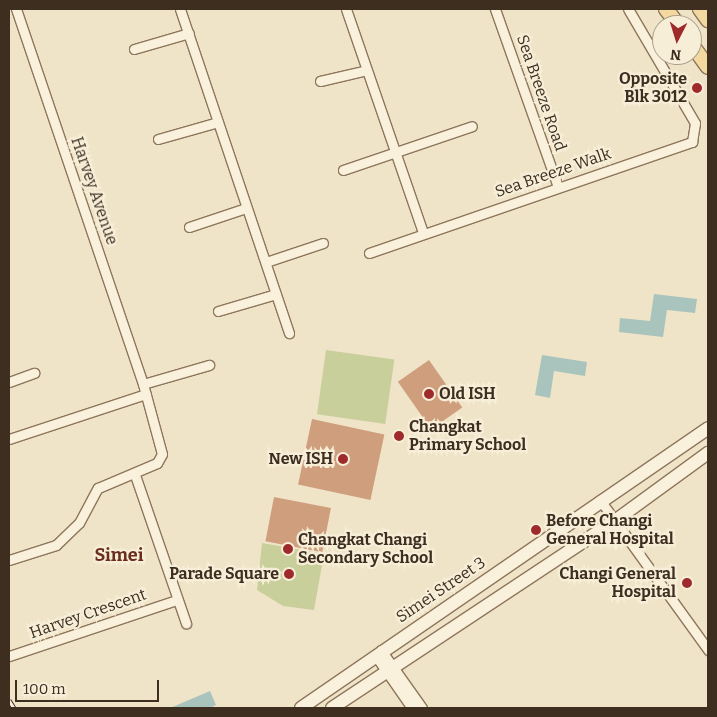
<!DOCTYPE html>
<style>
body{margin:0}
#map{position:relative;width:717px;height:717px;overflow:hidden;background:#f0e4c8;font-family:Bitter,serif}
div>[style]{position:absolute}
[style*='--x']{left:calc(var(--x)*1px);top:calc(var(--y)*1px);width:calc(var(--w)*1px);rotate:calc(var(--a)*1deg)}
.green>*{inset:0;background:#c9cf9b;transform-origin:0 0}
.water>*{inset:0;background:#a9c4bc}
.building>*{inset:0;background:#cf9f7d;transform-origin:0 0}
.roads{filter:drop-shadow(1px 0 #8d765c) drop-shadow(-1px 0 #8d765c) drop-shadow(0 1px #8d765c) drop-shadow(0 -1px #8d765c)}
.street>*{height:9px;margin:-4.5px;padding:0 4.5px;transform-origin:4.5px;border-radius:4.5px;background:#faf1dc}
.secondary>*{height:12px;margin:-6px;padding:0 6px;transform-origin:6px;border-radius:6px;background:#faf1dc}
.primary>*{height:14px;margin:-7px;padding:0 7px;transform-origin:7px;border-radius:7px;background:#f3d9a0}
.rail>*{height:5px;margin-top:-2.5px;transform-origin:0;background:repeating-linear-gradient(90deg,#f7eed8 0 9px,#3d2e20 0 18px);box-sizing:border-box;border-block:1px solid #3d2e20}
.dots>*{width:14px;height:14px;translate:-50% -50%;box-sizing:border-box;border:2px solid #f7eed8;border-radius:50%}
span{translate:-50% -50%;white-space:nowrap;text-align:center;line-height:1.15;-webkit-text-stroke:4.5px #f7eed8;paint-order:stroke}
.poi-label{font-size:16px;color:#3d2e20;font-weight:700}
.right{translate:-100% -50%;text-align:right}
.left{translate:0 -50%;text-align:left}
.street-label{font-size:16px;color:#3d2e20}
.neighbourhood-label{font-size:18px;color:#6b2e1e;font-weight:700}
.frame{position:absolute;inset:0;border:10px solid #3d2e20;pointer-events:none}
.north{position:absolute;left:652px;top:15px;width:50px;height:50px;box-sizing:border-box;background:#f7eed8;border:1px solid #ada18e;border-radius:50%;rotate:185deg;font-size:14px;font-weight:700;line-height:20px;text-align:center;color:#3d2e20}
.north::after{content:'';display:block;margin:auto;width:18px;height:22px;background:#9e2a2b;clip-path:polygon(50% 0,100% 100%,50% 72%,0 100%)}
.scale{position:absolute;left:15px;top:680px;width:144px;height:22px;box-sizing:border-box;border:2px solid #3d2e20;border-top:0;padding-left:6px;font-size:15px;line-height:18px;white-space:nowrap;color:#3d2e20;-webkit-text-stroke:4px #f7eed8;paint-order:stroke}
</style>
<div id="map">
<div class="green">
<i style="left:326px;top:350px;width:69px;height:65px;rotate:8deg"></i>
<i style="clip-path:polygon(262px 543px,324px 554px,314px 610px,283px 606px,257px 590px)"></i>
</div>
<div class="water">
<i style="clip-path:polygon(654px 294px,697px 299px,695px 313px,667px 310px,663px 337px,619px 332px,620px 318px,650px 321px)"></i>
<i style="clip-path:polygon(542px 355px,587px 362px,585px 376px,554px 371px,550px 398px,535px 395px)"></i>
<i style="clip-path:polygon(210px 691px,216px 705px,210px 708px,170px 708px)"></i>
</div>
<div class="building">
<i style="left:429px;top:360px;width:58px;height:38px;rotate:55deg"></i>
<i style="left:312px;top:419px;width:74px;height:67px;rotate:12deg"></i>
<i style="left:274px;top:497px;width:58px;height:45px;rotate:11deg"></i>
</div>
<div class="roads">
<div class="street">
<i style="--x:180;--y:9;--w:342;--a:71.4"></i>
<i style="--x:346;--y:9;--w:236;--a:71"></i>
<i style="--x:495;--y:9;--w:189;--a:70.5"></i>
<i style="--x:134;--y:49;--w:57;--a:-16.2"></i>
<i style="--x:320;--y:81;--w:48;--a:-13.2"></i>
<i style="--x:158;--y:139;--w:62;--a:-15.8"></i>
<i style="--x:343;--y:170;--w:136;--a:-18.8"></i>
<i style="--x:189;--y:227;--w:60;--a:-18.4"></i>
<i style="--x:369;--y:253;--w:342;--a:-19"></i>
<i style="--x:692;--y:142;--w:19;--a:-81"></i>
<i style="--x:695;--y:123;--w:132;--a:-120.4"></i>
<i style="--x:266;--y:262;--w:60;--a:-18.4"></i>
<i style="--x:218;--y:311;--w:60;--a:-16.3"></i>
<i style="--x:9;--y:382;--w:27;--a:-20"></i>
<i style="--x:143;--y:384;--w:69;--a:-16.1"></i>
<i style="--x:9;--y:439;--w:144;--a:-18.2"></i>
<i style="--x:135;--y:475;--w:157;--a:71"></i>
<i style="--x:600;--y:500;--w:185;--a:54.2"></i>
<i style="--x:9;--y:560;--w:49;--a:-17.7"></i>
<i style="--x:56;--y:545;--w:32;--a:-44"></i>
<i style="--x:79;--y:523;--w:40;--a:-62"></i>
<i style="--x:98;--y:488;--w:64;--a:-23"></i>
<i style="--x:157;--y:463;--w:10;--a:-61"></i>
<i style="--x:162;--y:454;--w:73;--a:-105.2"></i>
<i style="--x:143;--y:384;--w:396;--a:-108.7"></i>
<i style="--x:381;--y:650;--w:71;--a:54.7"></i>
<i style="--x:375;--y:655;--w:65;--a:55.1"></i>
<i style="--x:9;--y:656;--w:176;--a:-18.5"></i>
</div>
<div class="secondary">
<i style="--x:301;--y:708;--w:494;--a:-34.5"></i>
<i style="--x:332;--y:708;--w:341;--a:-33.5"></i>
<i style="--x:616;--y:520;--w:114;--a:-36.1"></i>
</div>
<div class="primary">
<i style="--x:666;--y:9;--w:20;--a:53"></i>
<i style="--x:700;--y:9;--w:14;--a:54"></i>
<i style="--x:692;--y:45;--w:27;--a:54"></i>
</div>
</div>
<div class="rail">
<i style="--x:9;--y:700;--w:9;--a:58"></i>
</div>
<div class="dots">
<i style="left:697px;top:88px;background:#9e2a2b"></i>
<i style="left:429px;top:394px;background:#9e2a2b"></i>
<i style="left:399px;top:436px;background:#9e2a2b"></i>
<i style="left:343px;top:459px;background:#9e2a2b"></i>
<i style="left:536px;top:530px;background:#9e2a2b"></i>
<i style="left:288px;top:549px;background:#9e2a2b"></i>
<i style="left:289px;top:574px;background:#9e2a2b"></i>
<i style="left:687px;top:583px;background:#9e2a2b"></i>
</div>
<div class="poi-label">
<span class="right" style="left:687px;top:88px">Opposite<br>Blk 3012</span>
<span class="left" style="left:439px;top:394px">Old ISH</span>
<span class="left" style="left:409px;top:436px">Changkat<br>Primary School</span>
<span class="right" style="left:333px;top:459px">New ISH</span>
<span class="left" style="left:546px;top:530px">Before Changi<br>General Hospital</span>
<span class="left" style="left:298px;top:549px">Changkat Changi<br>Secondary School</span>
<span class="right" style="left:279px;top:574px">Parade Square</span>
<span class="right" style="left:676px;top:583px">Changi General<br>Hospital</span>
</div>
<div class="street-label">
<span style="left:541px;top:93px;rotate:71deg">Sea Breeze Road</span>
<span style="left:553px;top:173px;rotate:-19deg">Sea Breeze Walk</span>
<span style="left:94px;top:191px;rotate:71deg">Harvey Avenue</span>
<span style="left:441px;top:590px;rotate:-34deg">Simei Street 3</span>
<span style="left:88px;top:614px;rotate:-19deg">Harvey Crescent</span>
</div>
<div class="neighbourhood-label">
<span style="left:119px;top:555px">Simei</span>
</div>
<div class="frame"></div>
<div class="north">N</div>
<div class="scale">100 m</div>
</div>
